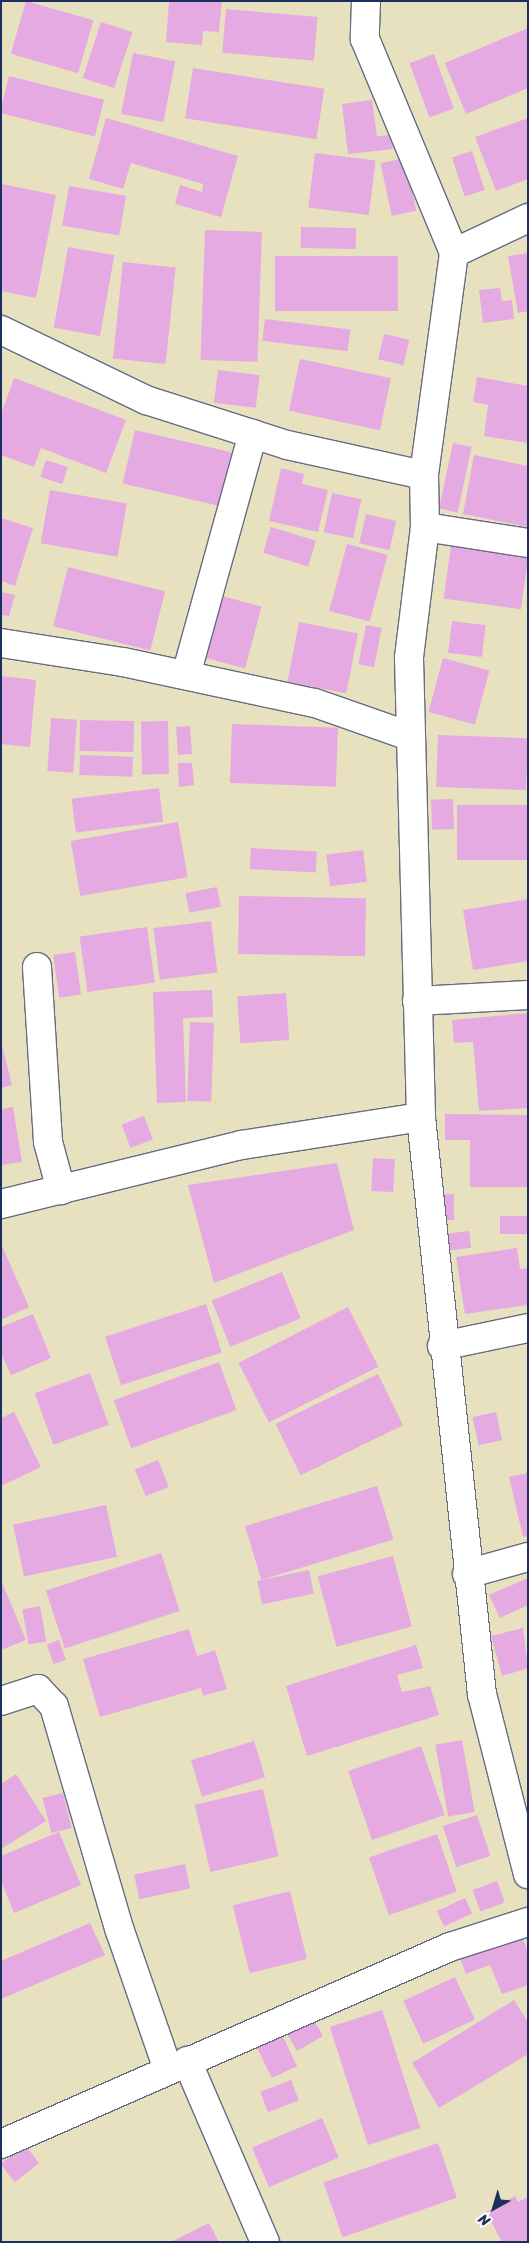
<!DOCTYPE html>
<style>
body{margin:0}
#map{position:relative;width:529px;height:2243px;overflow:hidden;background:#e8e1bf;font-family:Sriracha,sans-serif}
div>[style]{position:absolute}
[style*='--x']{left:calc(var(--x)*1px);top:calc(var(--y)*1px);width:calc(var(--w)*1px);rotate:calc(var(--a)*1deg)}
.building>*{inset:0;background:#e5aae1;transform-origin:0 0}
.roads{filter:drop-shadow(1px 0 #636d80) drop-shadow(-1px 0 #636d80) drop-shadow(0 1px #636d80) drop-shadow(0 -1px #636d80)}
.minor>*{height:28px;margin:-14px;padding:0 14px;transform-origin:14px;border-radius:14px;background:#fff}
span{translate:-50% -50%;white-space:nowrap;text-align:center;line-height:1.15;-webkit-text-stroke:4px #fdfcf7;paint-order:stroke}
.frame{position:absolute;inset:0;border:2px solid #1b2f5e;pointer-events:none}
.north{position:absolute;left:469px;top:2183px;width:50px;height:50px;-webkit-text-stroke:4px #fdfcf7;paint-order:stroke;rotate:219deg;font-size:14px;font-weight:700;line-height:20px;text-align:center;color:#1b2f5e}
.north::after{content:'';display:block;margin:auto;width:18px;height:22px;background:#1b2f5e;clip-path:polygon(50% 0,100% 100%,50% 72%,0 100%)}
</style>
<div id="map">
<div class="building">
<i style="left:26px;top:1px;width:70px;height:55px;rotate:16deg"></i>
<i style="clip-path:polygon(169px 1px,222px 1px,219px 32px,203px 31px,202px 45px,166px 42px)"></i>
<i style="left:226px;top:9px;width:92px;height:44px;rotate:5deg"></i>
<i style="left:101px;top:22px;width:33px;height:59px;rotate:18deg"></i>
<i style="clip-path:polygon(528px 28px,528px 88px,466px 114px,445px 63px)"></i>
<i style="left:133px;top:53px;width:43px;height:62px;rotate:11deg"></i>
<i style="left:434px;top:54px;width:58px;height:26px;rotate:70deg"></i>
<i style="left:193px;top:68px;width:133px;height:51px;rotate:9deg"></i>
<i style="left:9px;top:76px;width:98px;height:38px;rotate:14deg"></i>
<i style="clip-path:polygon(372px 100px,377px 136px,391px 135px,393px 149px,348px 154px,342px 104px)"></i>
<i style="clip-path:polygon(106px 118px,238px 156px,221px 217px,175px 204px,180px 185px,202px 192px,203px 184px,131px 163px,123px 189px,89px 179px)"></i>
<i style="clip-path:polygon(528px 118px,528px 179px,496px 191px,475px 137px)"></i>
<i style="left:472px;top:151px;width:41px;height:21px;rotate:72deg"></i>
<i style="left:315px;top:153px;width:61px;height:55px;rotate:7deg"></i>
<i style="left:405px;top:158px;width:54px;height:25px;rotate:78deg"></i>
<i style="clip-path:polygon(2px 184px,56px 195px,36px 298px,1px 291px)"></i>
<i style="left:69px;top:186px;width:58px;height:40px;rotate:10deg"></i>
<i style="left:301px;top:227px;width:55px;height:21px;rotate:1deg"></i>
<i style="left:205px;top:230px;width:57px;height:130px;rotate:2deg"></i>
<i style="left:68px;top:247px;width:47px;height:82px;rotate:10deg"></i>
<i style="clip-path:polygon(528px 253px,528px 311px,518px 313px,508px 256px)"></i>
<i style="left:275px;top:256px;width:123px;height:55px"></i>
<i style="left:123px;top:262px;width:53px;height:97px;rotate:6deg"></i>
<i style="clip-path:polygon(500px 288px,502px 301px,512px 300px,514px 319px,483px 323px,479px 290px)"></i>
<i style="left:265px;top:319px;width:86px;height:22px;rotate:7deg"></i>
<i style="left:384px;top:334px;width:26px;height:26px;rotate:13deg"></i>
<i style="left:300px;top:359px;width:93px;height:53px;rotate:12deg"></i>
<i style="left:218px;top:370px;width:42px;height:33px;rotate:7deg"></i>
<i style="clip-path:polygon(477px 377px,528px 386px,528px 443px,484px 436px,488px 405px,473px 402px)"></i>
<i style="clip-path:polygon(14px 378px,126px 420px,106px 473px,41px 448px,34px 467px,1px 455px,1px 414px)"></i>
<i style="left:135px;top:430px;width:100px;height:55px;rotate:13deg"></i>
<i style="left:453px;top:443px;width:19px;height:67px;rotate:12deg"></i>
<i style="clip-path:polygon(474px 455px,528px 466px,528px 527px,463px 514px)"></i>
<i style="left:46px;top:460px;width:23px;height:18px;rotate:18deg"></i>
<i style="clip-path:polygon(281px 468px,304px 474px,302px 484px,328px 490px,318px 532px,269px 521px)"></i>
<i style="left:50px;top:490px;width:78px;height:54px;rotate:10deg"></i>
<i style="left:332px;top:493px;width:30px;height:40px;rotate:12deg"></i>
<i style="left:366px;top:514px;width:31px;height:30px;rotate:13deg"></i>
<i style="clip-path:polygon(1px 518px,33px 528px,15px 586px,1px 581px)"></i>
<i style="left:271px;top:527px;width:47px;height:27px;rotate:17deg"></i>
<i style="left:347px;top:544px;width:42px;height:69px;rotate:15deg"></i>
<i style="left:451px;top:546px;width:78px;height:53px;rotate:8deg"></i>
<i style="left:68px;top:567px;width:100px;height:61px;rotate:14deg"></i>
<i style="clip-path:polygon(1px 592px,15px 595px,9px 616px,1px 615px)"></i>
<i style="left:222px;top:596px;width:41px;height:64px;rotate:15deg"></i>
<i style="left:452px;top:621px;width:34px;height:32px;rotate:7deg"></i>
<i style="left:299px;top:622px;width:60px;height:61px;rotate:11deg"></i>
<i style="left:366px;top:625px;width:16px;height:40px;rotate:11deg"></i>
<i style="left:443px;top:658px;width:48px;height:56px;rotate:15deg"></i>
<i style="clip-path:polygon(1px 676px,36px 680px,30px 747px,1px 744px)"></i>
<i style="left:51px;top:718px;width:26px;height:53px;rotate:4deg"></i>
<i style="left:80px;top:720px;width:54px;height:31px;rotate:1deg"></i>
<i style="left:168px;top:721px;width:53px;height:27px;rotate:89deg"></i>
<i style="left:232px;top:724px;width:106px;height:59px;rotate:2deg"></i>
<i style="left:190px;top:726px;width:28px;height:14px;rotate:86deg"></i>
<i style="left:438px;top:735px;width:90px;height:52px;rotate:2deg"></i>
<i style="left:80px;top:755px;width:53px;height:20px;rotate:2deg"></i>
<i style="clip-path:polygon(178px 763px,192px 763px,194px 785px,179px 787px)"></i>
<i style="left:159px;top:788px;width:34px;height:88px;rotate:83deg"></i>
<i style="left:453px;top:799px;width:30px;height:22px;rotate:88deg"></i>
<i style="left:528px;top:805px;width:55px;height:71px;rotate:90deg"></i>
<i style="left:178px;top:822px;width:56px;height:109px;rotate:80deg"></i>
<i style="left:251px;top:848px;width:66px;height:21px;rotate:3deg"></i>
<i style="left:363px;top:850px;width:32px;height:37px;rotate:83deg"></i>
<i style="left:217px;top:887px;width:20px;height:32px;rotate:79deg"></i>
<i style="left:239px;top:896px;width:127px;height:58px;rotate:1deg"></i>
<i style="clip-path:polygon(528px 899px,528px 961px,473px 970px,463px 910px)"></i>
<i style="left:211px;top:921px;width:52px;height:58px;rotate:83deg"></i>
<i style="left:147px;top:927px;width:56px;height:68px;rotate:82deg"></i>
<i style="left:75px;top:952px;width:43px;height:22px;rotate:82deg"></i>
<i style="clip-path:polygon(212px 990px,213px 1017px,183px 1018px,186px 1102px,157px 1103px,153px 992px)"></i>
<i style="left:286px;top:993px;width:47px;height:49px;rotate:86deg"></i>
<i style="clip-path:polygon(528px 1013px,528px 1108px,479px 1111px,473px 1042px,454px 1043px,452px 1020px)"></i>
<i style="left:190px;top:1022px;width:24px;height:79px;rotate:2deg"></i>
<i style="clip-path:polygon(1px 1041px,12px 1085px,1px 1088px)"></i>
<i style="clip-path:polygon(13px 1107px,22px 1162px,1px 1165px,1px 1109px)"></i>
<i style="clip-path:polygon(445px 1114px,528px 1115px,528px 1187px,470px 1187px,470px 1140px,445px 1140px)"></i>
<i style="left:144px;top:1116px;width:25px;height:24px;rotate:69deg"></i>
<i style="left:373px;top:1158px;width:22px;height:33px;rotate:3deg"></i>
<i style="clip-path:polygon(337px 1163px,354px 1230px,214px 1283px,188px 1185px)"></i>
<i style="left:440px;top:1194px;width:14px;height:26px"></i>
<i style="left:528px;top:1216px;width:18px;height:28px;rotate:90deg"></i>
<i style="left:469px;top:1231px;width:17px;height:29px;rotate:83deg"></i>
<i style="clip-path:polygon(1px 1244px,29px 1307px,1px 1320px)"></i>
<i style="clip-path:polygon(517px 1248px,520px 1269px,528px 1268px,528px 1305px,465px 1314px,456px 1257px)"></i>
<i style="left:282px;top:1272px;width:50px;height:76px;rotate:68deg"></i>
<i style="left:206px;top:1304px;width:51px;height:106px;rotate:72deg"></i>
<i style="left:348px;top:1307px;width:67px;height:123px;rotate:63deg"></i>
<i style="clip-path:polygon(33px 1314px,51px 1358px,11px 1375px,1px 1353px,1px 1327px)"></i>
<i style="left:219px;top:1362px;width:51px;height:112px;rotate:70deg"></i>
<i style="left:90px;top:1373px;width:55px;height:59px;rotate:70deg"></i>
<i style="left:378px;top:1374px;width:57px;height:114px;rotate:64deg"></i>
<i style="clip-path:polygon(14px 1412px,41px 1467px,1px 1486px,1px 1418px)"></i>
<i style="left:496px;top:1412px;width:29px;height:24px;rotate:78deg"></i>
<i style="left:158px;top:1460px;width:29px;height:25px;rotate:68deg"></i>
<i style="clip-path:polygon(528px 1473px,528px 1536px,523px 1537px,509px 1477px)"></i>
<i style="left:377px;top:1486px;width:56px;height:138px;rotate:73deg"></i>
<i style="left:106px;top:1505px;width:53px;height:95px;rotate:78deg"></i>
<i style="left:161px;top:1553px;width:61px;height:121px;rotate:72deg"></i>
<i style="left:393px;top:1556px;width:73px;height:78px;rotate:75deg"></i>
<i style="left:309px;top:1570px;width:24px;height:53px;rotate:78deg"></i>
<i style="clip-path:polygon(528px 1578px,528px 1605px,500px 1618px,489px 1595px)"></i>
<i style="clip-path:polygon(1px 1580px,26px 1640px,1px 1650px)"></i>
<i style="left:40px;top:1606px;width:36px;height:18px;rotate:80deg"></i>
<i style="clip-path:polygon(523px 1628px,528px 1668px,502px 1676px,491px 1636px)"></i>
<i style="clip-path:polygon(189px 1629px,197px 1656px,215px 1650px,227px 1689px,203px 1696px,201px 1688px,100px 1717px,83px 1659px)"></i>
<i style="left:59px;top:1640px;width:21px;height:13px;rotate:71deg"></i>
<i style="clip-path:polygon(416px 1645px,423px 1668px,397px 1675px,402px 1692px,430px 1686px,439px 1715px,307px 1756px,286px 1686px)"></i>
<i style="left:462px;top:1740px;width:73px;height:27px;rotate:80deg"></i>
<i style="left:254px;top:1741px;width:38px;height:66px;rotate:73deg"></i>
<i style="left:421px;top:1746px;width:73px;height:77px;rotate:71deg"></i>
<i style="clip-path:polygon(16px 1774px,46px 1821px,1px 1849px,1px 1784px)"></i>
<i style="left:263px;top:1789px;width:69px;height:70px;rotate:77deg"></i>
<i style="left:63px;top:1793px;width:36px;height:21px;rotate:76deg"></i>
<i style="left:477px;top:1815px;width:43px;height:36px;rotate:72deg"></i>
<i style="clip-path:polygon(59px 1832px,81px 1885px,14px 1913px,1px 1881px,1px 1856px)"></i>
<i style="left:437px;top:1834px;width:61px;height:72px;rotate:71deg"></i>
<i style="left:185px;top:1864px;width:25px;height:52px;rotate:78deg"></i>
<i style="left:497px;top:1881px;width:23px;height:26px;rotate:70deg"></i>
<i style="left:290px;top:1891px;width:70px;height:59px;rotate:76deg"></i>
<i style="left:465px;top:1898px;width:17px;height:31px;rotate:65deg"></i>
<i style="clip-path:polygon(90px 1923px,105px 1955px,1px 1999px,1px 1961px)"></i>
<i style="clip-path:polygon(520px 1932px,528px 1952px,528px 1985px,502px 1994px,490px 1965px,466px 1974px,459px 1956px)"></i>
<i style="left:455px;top:1977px;width:47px;height:57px;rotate:65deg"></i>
<i style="clip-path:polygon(514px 2000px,528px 2022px,528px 2054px,439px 2108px,412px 2063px)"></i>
<i style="left:382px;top:2010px;width:124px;height:55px;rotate:72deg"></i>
<i style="left:312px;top:2017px;width:22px;height:30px;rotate:60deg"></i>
<i style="left:280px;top:2031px;width:39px;height:28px;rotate:64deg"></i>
<i style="left:291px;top:2080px;width:22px;height:33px;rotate:69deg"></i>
<i style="left:322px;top:2118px;width:43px;height:76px;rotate:67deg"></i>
<i style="left:438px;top:2143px;width:58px;height:121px;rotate:71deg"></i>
<i style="left:25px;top:2145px;width:23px;height:31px;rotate:52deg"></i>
<i style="clip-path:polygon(515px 2196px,518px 2202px,528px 2197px,528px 2242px,502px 2242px,486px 2212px)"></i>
<i style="clip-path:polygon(209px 2223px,219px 2242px,171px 2242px)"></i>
</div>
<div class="roads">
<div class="minor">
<i style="--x:366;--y:1;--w:38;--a:92"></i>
<i style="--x:365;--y:39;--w:232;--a:67.4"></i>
<i style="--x:454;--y:253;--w:224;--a:97.7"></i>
<i style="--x:424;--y:475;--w:52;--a:88.9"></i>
<i style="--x:425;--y:527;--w:132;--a:97"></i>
<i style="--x:409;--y:658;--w:459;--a:88.5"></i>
<i style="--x:421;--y:1117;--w:580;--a:83.97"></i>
<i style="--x:482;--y:1694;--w:186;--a:75.7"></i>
<i style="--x:454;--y:253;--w:82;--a:-25.3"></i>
<i style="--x:1;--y:330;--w:161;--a:25.8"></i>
<i style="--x:146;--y:400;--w:148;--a:17.7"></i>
<i style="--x:287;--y:445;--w:140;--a:12.4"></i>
<i style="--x:425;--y:527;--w:104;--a:8.8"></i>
<i style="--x:1;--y:643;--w:123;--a:8.9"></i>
<i style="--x:123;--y:662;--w:196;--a:12.1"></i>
<i style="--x:315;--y:703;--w:100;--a:19.3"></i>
<i style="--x:186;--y:675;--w:250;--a:-74.5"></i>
<i style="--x:37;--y:967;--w:175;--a:86.4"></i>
<i style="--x:48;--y:1142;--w:50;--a:74.8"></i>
<i style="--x:417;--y:1001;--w:111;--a:-3.1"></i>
<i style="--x:1;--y:1204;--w:248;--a:-13.8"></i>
<i style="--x:242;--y:1145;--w:181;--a:-8.9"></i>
<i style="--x:442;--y:1346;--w:88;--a:-11.8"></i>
<i style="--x:467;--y:1574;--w:63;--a:-15.6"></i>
<i style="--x:1;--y:1701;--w:39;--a:-18"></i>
<i style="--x:38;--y:1689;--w:23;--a:47"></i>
<i style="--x:54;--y:1706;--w:234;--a:73.7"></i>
<i style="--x:120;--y:1931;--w:147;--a:70.9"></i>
<i style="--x:187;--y:2061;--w:197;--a:66.7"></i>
<i style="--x:1;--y:2144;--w:490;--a:-23.7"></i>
<i style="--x:450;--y:1947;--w:82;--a:-17.8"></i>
</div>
</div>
<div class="frame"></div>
<div class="north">N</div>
</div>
